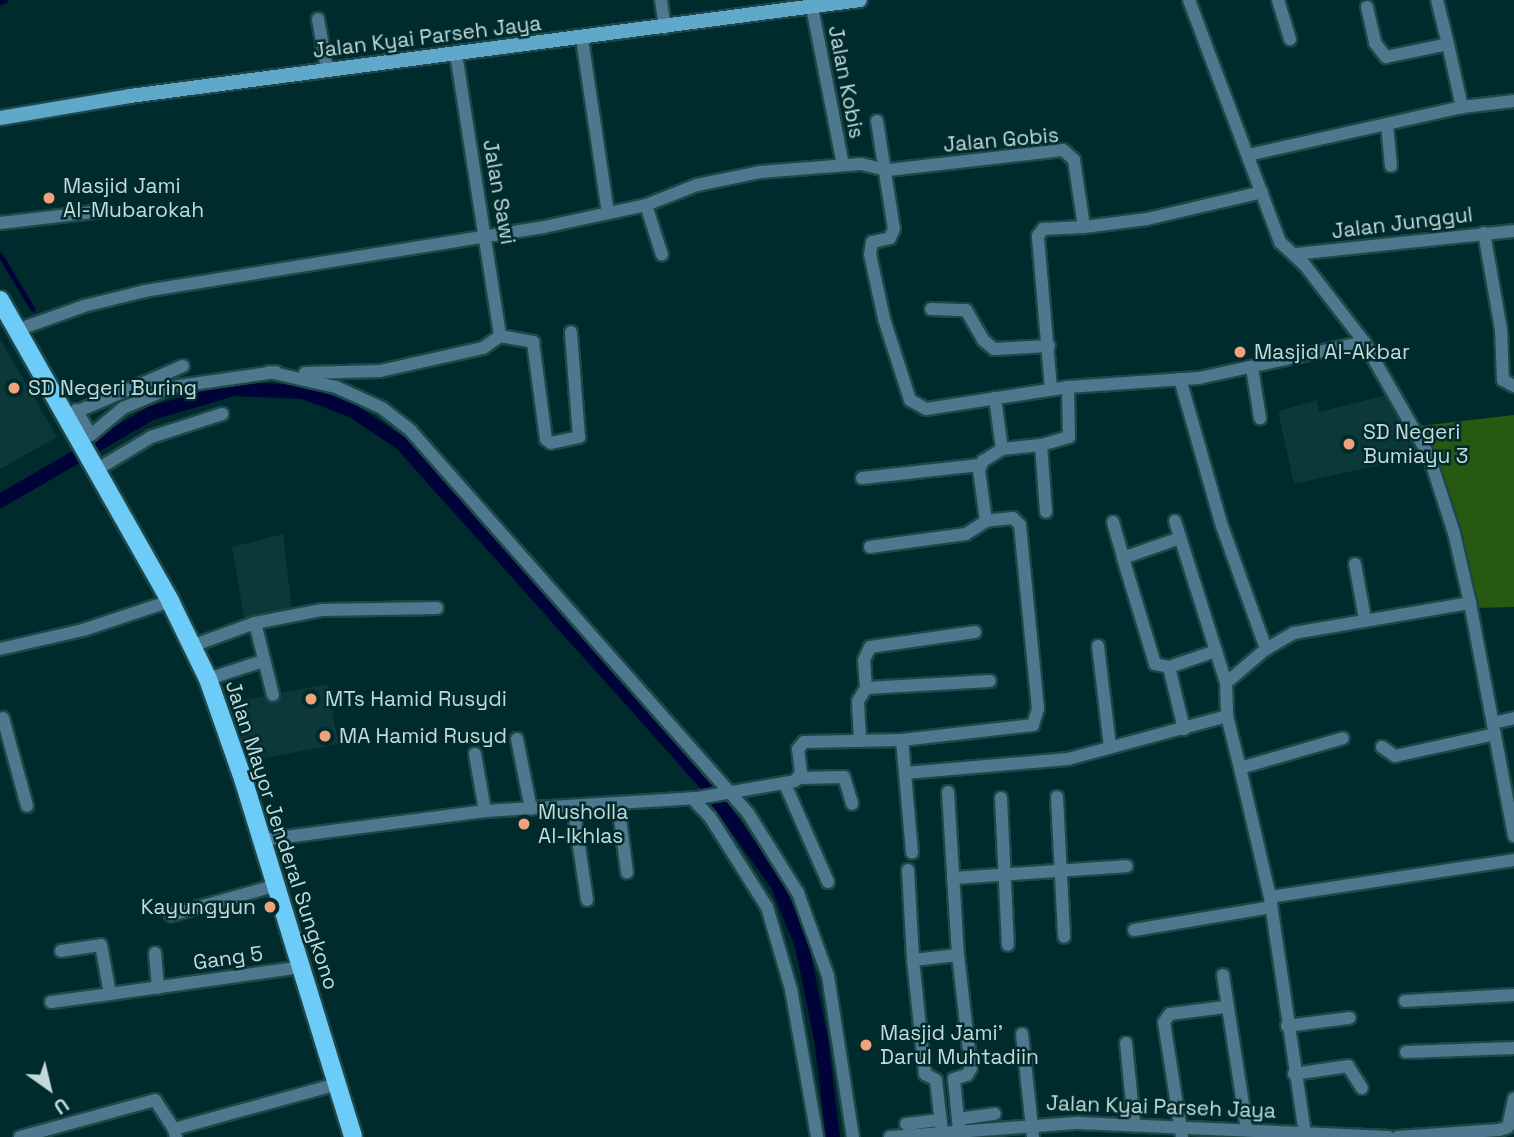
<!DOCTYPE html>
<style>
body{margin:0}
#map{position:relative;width:1514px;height:1137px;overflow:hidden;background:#002b2d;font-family:"Space Grotesk",sans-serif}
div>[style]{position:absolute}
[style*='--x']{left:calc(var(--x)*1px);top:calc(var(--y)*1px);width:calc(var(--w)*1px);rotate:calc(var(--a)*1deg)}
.built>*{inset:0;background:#0d383a;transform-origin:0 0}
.green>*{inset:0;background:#275910}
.stream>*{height:4.5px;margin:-2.25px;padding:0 2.25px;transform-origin:2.25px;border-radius:2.25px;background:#000337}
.canal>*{height:14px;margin:-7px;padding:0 7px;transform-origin:7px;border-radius:7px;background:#000337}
.roads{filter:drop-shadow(2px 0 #1f4749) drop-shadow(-2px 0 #1f4749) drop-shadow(0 2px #1f4749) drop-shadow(0 -2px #1f4749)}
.minor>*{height:12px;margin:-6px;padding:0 6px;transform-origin:6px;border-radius:6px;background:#4d788d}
.secondary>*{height:14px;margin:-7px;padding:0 7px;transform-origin:7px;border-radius:7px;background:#60a8c9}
.primary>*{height:18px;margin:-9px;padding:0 9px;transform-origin:9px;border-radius:9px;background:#6dccf7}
.dots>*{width:19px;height:19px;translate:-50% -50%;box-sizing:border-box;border:4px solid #002b2d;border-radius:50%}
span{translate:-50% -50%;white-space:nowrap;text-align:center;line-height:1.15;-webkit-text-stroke:5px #002b2d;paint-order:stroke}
.street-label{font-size:21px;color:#c4dada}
.poi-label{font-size:21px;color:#c4dada}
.left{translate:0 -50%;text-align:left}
.right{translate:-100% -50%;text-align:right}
.north{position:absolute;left:14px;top:1053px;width:70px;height:70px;-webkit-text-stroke:5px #002b2d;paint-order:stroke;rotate:146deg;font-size:19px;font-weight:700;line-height:28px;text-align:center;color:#c4dada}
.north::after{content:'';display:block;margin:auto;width:24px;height:32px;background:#c4dada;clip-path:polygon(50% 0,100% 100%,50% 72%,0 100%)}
</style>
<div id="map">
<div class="built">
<i style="clip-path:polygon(0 339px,57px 437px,0 469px)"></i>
<i style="clip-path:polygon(1387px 395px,1419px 456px,1294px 484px,1278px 411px,1317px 400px,1319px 412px)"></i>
<i style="clip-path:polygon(283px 534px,292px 611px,245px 622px,232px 547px)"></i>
<i style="left:327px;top:684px;width:61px;height:95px;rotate:79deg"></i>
</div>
<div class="green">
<i style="clip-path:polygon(1514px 415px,1514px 607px,1476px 608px,1429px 446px,1419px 426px)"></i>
</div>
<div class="stream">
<i style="--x:0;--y:2;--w:5;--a:-22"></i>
<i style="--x:0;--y:254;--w:64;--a:59"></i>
</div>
<div class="canal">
<i style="--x:0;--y:501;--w:176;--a:-30.1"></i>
<i style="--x:152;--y:413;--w:85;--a:-16.3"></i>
<i style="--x:234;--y:389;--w:69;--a:2.5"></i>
<i style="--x:303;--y:392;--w:53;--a:20.8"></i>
<i style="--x:353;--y:411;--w:59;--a:34"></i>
<i style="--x:402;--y:444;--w:450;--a:48.2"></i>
<i style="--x:702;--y:779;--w:129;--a:54.5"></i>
<i style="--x:777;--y:884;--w:67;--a:68"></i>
<i style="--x:802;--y:946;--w:95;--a:78.5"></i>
<i style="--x:821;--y:1039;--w:99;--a:83"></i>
</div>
<div class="roads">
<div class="minor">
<i style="--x:661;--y:0;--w:28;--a:82"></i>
<i style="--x:1189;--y:0;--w:259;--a:69.4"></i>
<i style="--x:1280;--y:242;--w:33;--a:43"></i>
<i style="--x:1304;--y:264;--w:98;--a:52.4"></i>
<i style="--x:1364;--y:342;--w:131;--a:60.3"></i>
<i style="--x:1429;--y:456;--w:81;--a:72"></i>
<i style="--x:1454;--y:533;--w:72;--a:77.1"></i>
<i style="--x:1470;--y:603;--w:237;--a:79.3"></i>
<i style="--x:1278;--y:0;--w:41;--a:72.9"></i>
<i style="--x:1437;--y:0;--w:45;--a:76"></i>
<i style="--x:812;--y:7;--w:161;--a:78.9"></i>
<i style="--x:1367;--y:7;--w:37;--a:77"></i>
<i style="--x:1375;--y:43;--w:18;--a:52"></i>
<i style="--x:1386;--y:57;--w:63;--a:-11.8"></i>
<i style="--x:1448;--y:44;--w:65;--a:77.5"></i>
<i style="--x:318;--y:19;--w:52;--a:80"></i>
<i style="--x:582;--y:39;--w:176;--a:81.5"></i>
<i style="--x:456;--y:54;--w:285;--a:81.1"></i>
<i style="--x:877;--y:121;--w:109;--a:81.1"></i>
<i style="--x:894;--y:229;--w:10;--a:114"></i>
<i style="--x:890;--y:238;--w:18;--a:167"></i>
<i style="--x:872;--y:242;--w:12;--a:99"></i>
<i style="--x:870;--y:254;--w:66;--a:77.8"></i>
<i style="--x:884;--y:319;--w:85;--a:72.2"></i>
<i style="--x:910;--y:400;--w:18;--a:29"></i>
<i style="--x:926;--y:409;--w:144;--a:-8.8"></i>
<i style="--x:1068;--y:387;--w:50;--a:88.9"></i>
<i style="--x:1069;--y:437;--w:29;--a:164"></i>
<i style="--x:1041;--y:445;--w:67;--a:85.7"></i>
<i style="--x:1387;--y:124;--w:42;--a:84.6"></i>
<i style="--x:1248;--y:155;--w:219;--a:-12.6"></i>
<i style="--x:1462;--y:107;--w:52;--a:-6.6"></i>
<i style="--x:646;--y:205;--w:52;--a:72.3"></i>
<i style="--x:0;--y:223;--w:103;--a:-6.7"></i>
<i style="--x:1484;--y:233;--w:97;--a:80"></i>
<i style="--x:1501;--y:329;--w:51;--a:87.8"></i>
<i style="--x:1503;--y:380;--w:13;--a:29"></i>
<i style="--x:1295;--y:254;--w:220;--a:-6"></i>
<i style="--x:931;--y:309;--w:35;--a:2"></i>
<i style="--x:966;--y:310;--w:34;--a:60"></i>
<i style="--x:983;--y:340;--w:14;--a:39"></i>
<i style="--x:994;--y:349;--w:55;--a:-3.1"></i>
<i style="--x:17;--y:330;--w:71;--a:-19.7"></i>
<i style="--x:84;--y:306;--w:63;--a:-13.8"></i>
<i style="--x:145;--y:291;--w:404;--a:-9.1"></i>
<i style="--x:544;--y:227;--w:104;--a:-12.2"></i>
<i style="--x:646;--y:205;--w:55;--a:-21.4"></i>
<i style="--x:697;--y:185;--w:64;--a:-11.7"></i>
<i style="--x:760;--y:172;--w:101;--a:-4.5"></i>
<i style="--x:861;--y:164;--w:28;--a:13"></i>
<i style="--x:888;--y:170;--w:176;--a:-6.5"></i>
<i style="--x:1063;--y:150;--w:15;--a:42"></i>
<i style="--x:1074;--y:160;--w:68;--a:81.5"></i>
<i style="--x:1084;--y:227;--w:64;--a:-7.2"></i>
<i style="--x:1147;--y:219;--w:118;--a:-13.2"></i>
<i style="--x:500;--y:336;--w:34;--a:10"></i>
<i style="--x:533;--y:342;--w:98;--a:82.4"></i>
<i style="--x:546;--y:439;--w:6;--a:39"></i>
<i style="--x:551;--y:443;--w:29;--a:-12"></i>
<i style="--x:579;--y:437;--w:105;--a:-94.4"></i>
<i style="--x:1252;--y:368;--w:51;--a:80.9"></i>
<i style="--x:269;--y:372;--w:69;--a:12.6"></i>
<i style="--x:336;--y:387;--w:51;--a:24.5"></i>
<i style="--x:382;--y:408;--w:37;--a:38"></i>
<i style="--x:411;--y:431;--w:509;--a:48.58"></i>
<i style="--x:748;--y:813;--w:94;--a:58"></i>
<i style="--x:798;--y:893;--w:88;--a:70.1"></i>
<i style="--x:828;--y:976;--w:163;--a:81.2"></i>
<i style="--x:305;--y:373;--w:75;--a:-1.5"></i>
<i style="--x:380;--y:371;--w:106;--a:-12.6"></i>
<i style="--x:483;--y:348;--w:21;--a:-35"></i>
<i style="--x:1180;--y:379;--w:153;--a:74.1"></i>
<i style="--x:1222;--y:526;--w:131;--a:70.3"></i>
<i style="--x:1068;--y:387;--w:131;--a:-3.9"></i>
<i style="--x:1199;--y:378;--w:169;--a:-12.3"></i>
<i style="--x:1051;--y:389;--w:154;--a:-94.9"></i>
<i style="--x:1038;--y:236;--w:9;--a:-54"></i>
<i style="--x:1043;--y:229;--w:41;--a:-2.8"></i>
<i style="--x:995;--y:398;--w:51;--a:82.2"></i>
<i style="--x:1002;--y:449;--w:39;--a:-6"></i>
<i style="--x:76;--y:410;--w:29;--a:59"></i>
<i style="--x:91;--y:435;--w:42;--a:-40.2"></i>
<i style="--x:123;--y:408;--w:53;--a:-23.2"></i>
<i style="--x:172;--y:387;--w:105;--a:-8.2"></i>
<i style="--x:69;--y:415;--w:124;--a:-23.3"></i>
<i style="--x:96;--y:470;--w:64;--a:-31"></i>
<i style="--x:151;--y:437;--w:75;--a:-17.9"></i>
<i style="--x:862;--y:478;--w:118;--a:-6.3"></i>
<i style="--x:1175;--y:521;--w:170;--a:72.5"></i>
<i style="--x:1226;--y:683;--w:52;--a:-40.4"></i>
<i style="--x:1266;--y:649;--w:32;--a:-30"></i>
<i style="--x:1294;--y:633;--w:179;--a:-9.7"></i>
<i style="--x:1113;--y:522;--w:37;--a:74"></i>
<i style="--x:1123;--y:558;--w:60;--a:-19.3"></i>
<i style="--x:870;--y:547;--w:97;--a:-7.7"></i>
<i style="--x:966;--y:534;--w:24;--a:-33"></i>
<i style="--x:1123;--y:558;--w:111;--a:73.2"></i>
<i style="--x:1155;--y:664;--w:14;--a:12"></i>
<i style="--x:1169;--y:667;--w:50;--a:-18.8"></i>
<i style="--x:1355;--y:564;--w:56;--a:79.7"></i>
<i style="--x:255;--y:623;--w:74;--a:76"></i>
<i style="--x:192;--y:646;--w:67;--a:-20.1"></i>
<i style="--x:255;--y:623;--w:67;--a:-11.1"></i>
<i style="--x:321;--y:610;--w:116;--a:-1"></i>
<i style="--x:1098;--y:646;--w:102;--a:83.2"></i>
<i style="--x:0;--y:649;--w:85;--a:-12.9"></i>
<i style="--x:83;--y:630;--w:92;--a:-18.4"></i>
<i style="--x:1169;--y:667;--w:64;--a:76.4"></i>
<i style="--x:208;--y:679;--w:58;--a:-18.1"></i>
<i style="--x:1226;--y:683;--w:33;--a:88"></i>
<i style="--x:1227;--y:716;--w:54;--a:76"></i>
<i style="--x:866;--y:688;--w:28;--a:-94"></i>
<i style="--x:864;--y:660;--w:14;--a:-65"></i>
<i style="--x:870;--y:647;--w:106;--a:-8.1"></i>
<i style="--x:3;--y:718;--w:91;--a:74.7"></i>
<i style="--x:1493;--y:723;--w:22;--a:-13"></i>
<i style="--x:517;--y:739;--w:71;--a:78.7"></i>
<i style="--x:860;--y:740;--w:39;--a:-93"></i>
<i style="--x:858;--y:701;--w:15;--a:-58"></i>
<i style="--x:866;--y:688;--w:124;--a:-3.2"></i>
<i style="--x:902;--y:740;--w:113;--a:84.9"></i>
<i style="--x:1382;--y:747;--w:16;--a:35"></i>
<i style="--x:1395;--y:756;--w:102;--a:-12.4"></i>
<i style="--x:475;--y:754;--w:58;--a:80"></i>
<i style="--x:905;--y:773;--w:164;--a:-4.9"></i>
<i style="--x:1068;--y:759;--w:165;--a:-15.1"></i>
<i style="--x:799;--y:778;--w:45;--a:-1.3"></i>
<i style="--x:844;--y:777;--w:28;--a:73"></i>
<i style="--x:785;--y:784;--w:107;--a:66.3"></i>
<i style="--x:948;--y:792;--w:163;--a:86.5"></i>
<i style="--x:958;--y:955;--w:114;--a:83.4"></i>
<i style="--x:971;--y:1068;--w:8;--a:120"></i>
<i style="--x:967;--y:1075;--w:14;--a:163"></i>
<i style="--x:954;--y:1079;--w:51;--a:84.4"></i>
<i style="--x:1057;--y:797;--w:140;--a:87.1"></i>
<i style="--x:692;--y:798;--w:26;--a:47"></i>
<i style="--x:710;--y:817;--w:107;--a:57.7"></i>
<i style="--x:767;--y:907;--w:85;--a:73.7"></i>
<i style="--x:791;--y:989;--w:150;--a:80"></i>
<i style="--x:1001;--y:798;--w:147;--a:87.3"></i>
<i style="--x:618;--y:803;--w:70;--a:82.6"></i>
<i style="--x:573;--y:806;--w:95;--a:81.5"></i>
<i style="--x:262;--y:840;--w:225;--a:-7.4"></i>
<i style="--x:485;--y:811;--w:213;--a:-3.5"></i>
<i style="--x:698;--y:798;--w:98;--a:-9.9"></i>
<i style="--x:795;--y:781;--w:10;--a:-53"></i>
<i style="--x:801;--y:773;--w:24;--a:-97"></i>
<i style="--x:798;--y:749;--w:9;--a:-49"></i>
<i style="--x:804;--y:742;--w:98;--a:-1.2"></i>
<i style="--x:902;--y:740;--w:132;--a:-6.5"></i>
<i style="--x:1033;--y:725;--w:17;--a:-73"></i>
<i style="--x:1038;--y:709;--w:185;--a:-95.6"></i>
<i style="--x:1020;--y:525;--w:10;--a:-135"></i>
<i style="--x:1013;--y:518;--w:27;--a:174"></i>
<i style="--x:986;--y:521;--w:51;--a:-97.8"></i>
<i style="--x:979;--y:470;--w:10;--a:-66"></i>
<i style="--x:983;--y:461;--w:22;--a:-32"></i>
<i style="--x:908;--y:870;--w:90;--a:86.8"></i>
<i style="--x:953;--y:878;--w:174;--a:-3.9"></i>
<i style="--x:1270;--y:897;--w:247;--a:-8.6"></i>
<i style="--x:171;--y:915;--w:110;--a:-15.8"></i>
<i style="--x:1134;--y:930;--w:139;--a:-9.5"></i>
<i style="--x:61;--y:951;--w:40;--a:-8.5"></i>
<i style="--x:101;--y:945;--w:50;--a:79.6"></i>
<i style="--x:110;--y:994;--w:195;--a:-8"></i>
<i style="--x:155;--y:953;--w:35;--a:85"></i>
<i style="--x:1223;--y:975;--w:157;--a:81.2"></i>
<i style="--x:1405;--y:1001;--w:109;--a:-3.2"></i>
<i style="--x:51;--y:1002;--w:60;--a:-7.7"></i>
<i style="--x:1287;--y:1026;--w:63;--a:-7.4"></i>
<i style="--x:1022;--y:1034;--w:104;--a:83.9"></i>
<i style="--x:1126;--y:1043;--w:80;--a:84.3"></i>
<i style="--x:1406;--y:1052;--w:108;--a:-2.1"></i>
<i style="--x:1294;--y:1074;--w:55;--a:-8.4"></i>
<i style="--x:1348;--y:1066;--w:26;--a:58"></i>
<i style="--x:958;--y:1119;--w:37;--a:-8"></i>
<i style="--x:906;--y:1124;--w:34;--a:-7"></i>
<i style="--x:942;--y:1132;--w:52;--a:-96.6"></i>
<i style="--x:936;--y:1080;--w:13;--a:-151"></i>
<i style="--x:925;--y:1074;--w:115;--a:-96"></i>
<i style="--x:913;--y:960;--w:45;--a:-6.3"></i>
<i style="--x:1305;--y:1134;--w:240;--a:-98.4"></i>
<i style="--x:1270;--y:897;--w:132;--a:-103.1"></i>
<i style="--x:1240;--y:768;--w:107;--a:-16.2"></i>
<i style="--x:20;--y:1137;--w:140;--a:-15.3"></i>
<i style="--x:155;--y:1100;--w:35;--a:57"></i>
<i style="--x:176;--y:1137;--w:8;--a:-104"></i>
<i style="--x:174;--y:1129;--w:169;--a:-15.4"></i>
<i style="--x:890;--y:1137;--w:189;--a:-4.3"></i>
<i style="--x:1078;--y:1123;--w:311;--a:2.6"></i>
<i style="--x:1182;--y:1137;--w:116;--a:-98.9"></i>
<i style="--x:1164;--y:1022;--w:10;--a:-53"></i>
<i style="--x:1170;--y:1014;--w:55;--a:-7.3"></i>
<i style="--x:1398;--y:1137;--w:101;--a:-4"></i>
<i style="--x:1499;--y:1130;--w:9;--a:-18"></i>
<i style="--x:1508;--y:1127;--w:29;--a:-78"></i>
</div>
<div class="secondary">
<i style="--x:0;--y:118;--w:132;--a:-9.6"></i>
<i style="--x:130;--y:96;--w:736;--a:-7.49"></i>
</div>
<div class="primary">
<i style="--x:0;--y:300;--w:346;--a:60.5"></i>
<i style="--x:170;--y:601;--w:87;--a:64"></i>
<i style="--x:208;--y:679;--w:109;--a:70.7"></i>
<i style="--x:244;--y:782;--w:371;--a:72.9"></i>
</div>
</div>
<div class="dots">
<i style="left:49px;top:198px;background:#f1a27b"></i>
<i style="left:1240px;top:352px;background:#f1a27b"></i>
<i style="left:14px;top:388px;background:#f1a27b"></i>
<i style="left:1349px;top:444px;background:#f1a27b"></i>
<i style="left:311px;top:699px;background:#f1a27b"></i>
<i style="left:325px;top:736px;background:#f1a27b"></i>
<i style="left:524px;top:824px;background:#f1a27b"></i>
<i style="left:270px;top:907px;background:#f1a27b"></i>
<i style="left:866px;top:1045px;background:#f1a27b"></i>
</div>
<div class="street-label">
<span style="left:427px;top:37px;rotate:-7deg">Jalan Kyai Parseh Jaya</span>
<span style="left:846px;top:82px;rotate:79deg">Jalan Kobis</span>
<span style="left:1001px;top:140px;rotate:-5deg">Jalan Gobis</span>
<span style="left:499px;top:192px;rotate:80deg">Jalan Sawi</span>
<span style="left:1402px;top:223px;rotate:-7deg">Jalan Junggul</span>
<span style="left:282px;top:835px;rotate:72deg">Jalan Mayor Jenderal Sungkono</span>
<span style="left:228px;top:958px;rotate:-8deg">Gang 5</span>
<span style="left:1161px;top:1107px;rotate:2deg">Jalan Kyai Parseh Jaya</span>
</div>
<div class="poi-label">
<span class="left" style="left:63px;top:198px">Masjid Jami<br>Al-Mubarokah</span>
<span class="left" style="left:1254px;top:352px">Masjid Al-Akbar</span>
<span class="left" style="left:28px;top:388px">SD Negeri Buring</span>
<span class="left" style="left:1363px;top:444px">SD Negeri<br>Bumiayu 3</span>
<span class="left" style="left:325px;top:699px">MTs Hamid Rusydi</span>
<span class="left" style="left:339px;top:736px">MA Hamid Rusyd</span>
<span class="left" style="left:538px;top:824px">Musholla<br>Al-Ikhlas</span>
<span class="right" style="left:256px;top:907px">Kayungyun</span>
<span class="left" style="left:880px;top:1045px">Masjid Jami'<br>Darul Muhtadiin</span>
</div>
<div class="north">U</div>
</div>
